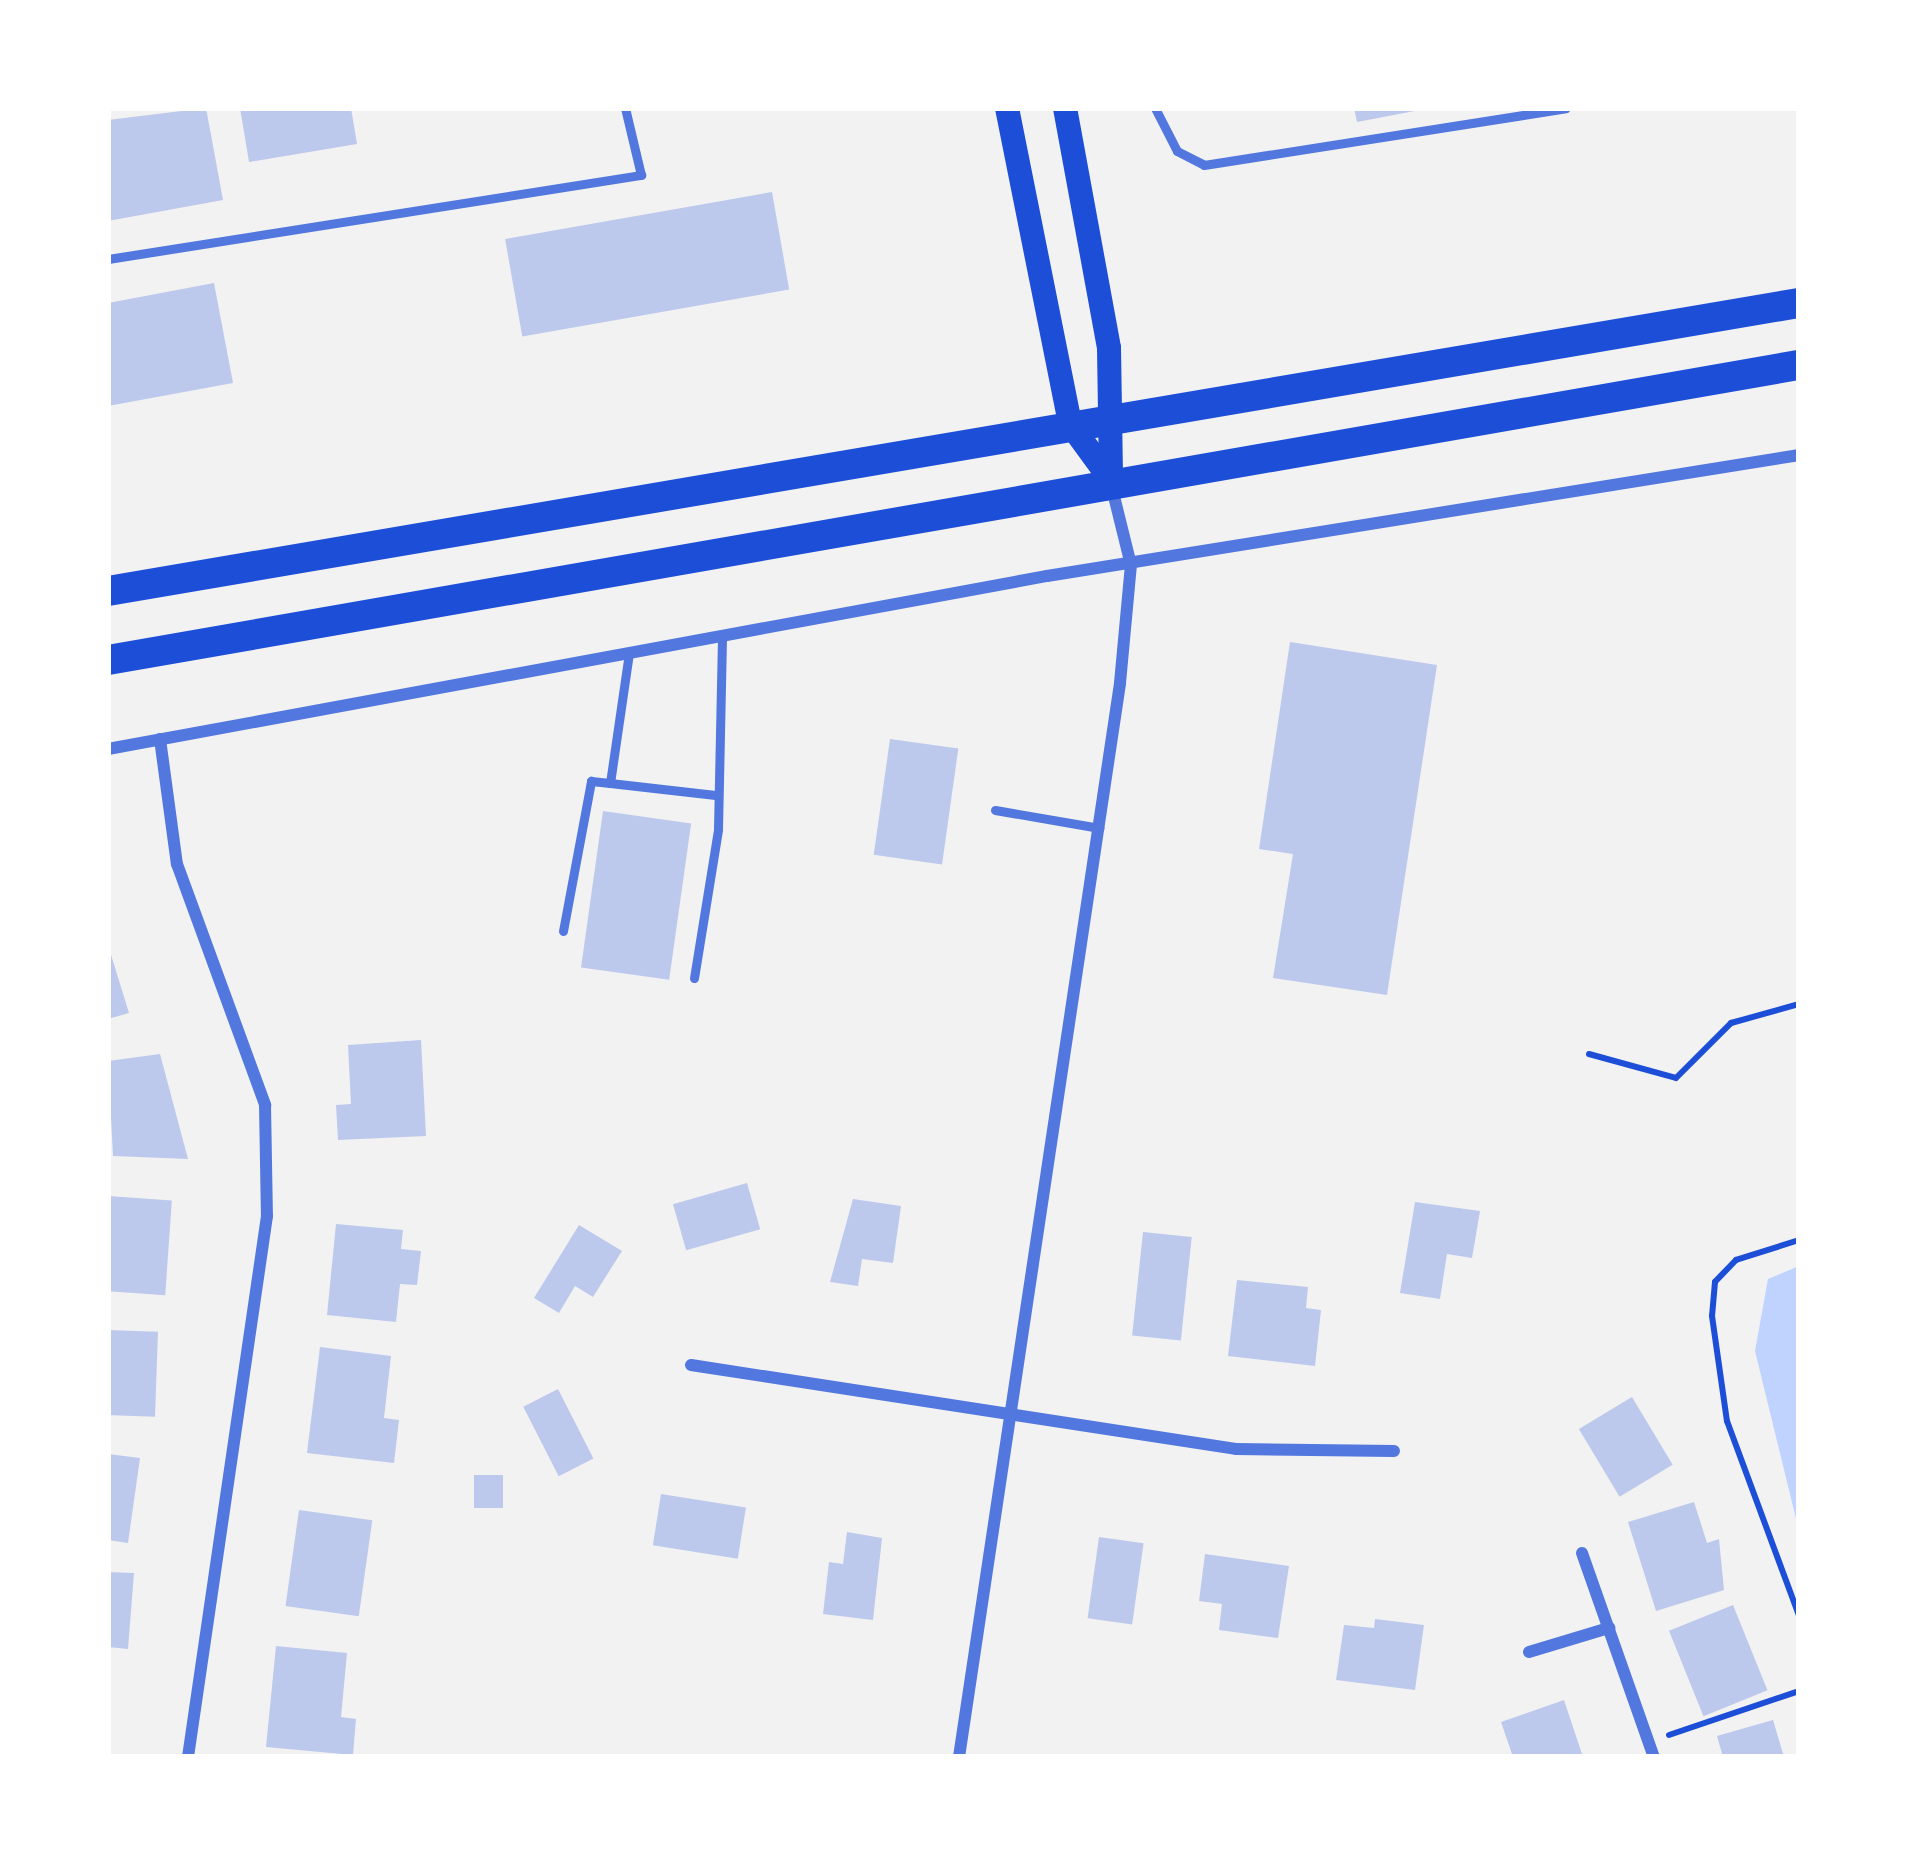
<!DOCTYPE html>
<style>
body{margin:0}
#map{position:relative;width:1907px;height:1865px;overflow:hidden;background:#f2f2f2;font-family:"Sofia Sans Condensed",sans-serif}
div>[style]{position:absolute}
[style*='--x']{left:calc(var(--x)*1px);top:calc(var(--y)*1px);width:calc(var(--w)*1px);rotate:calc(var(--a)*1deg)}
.water>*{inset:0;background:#bfd3fe}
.building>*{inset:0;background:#bdc9ec;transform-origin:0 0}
.path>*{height:6px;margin:-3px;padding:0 3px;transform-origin:3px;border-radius:3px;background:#1d4ed8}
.service>*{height:9px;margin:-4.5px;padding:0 4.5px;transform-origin:4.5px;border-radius:4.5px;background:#5277de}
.minor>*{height:12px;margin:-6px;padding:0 6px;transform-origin:6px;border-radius:6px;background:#5277de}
.secondary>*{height:24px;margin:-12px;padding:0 12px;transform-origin:12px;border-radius:12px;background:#1d4ed8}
.primary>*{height:30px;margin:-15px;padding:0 15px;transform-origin:15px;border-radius:15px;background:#1d4ed8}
span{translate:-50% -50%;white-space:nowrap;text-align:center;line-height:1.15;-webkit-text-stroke:12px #fff;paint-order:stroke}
.frame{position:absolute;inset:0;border:111px solid #fff;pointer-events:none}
</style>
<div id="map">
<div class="water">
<i style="clip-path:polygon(1799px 1266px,1799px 1531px,1755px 1351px,1768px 1279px)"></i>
</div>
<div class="building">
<i style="clip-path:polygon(206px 108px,223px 200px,108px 221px,108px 120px)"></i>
<i style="clip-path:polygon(240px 108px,351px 108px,357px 144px,249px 162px)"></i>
<i style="clip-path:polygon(1354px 108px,1420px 108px,1420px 110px,1357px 122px)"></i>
<i style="left:772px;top:192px;width:99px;height:271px;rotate:80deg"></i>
<i style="clip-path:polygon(214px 283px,233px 383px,108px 406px,108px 303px)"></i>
<i style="clip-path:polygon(1290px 642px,1437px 665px,1387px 995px,1273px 978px,1293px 854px,1259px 849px)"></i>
<i style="left:890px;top:739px;width:69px;height:117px;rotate:8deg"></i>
<i style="left:603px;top:811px;width:89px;height:158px;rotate:8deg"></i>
<i style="clip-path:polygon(108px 945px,129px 1013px,108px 1019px)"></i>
<i style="clip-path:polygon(421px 1040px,426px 1136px,338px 1140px,336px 1105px,351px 1104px,348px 1045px)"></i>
<i style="clip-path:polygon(160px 1054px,188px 1159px,113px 1156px,108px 1061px)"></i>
<i style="left:747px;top:1183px;width:48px;height:77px;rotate:74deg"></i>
<i style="left:108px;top:1196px;width:64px;height:95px;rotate:4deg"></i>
<i style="clip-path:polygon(853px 1199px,901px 1206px,893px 1263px,862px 1259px,858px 1286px,830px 1282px)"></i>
<i style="clip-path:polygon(1415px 1202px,1480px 1211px,1472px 1258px,1447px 1254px,1440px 1299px,1400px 1293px)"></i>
<i style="clip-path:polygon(336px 1224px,403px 1230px,401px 1249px,421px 1251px,417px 1285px,400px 1284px,396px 1322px,327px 1315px)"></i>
<i style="clip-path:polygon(579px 1225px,622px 1251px,593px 1297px,575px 1286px,559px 1313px,534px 1298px)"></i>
<i style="left:1143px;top:1232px;width:49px;height:104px;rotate:6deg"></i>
<i style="clip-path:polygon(1237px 1280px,1308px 1287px,1306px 1308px,1321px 1310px,1315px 1366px,1228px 1356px)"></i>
<i style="left:108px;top:1330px;width:50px;height:85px;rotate:2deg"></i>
<i style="clip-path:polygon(320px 1347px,391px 1356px,384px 1418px,399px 1420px,394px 1463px,307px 1453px)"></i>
<i style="left:558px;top:1389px;width:78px;height:39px;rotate:63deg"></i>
<i style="left:1632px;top:1397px;width:79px;height:62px;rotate:59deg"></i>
<i style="clip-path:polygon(108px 1454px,140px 1458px,128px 1543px,108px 1540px)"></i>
<i style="left:474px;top:1475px;width:29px;height:33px"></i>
<i style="left:661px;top:1494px;width:86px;height:52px;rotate:9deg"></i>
<i style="clip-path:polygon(1694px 1502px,1707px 1543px,1719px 1539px,1724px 1590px,1656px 1611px,1628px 1522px)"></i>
<i style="left:299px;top:1510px;width:74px;height:97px;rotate:8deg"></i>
<i style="clip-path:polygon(847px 1532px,882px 1538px,873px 1620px,823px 1614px,829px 1562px,843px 1564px)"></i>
<i style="left:1099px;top:1537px;width:45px;height:82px;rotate:8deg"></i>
<i style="clip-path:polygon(1205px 1554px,1289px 1566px,1278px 1638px,1219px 1630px,1222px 1604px,1199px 1601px)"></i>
<i style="clip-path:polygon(108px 1572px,134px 1573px,128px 1649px,108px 1647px)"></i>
<i style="left:1733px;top:1605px;width:92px;height:69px;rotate:68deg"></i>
<i style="clip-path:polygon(1375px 1619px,1424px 1625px,1415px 1690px,1336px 1680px,1344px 1625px,1374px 1628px)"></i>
<i style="clip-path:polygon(276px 1646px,347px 1653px,341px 1717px,356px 1719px,353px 1755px,266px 1747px)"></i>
<i style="clip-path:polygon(1564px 1700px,1583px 1757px,1513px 1757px,1501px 1722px)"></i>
<i style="clip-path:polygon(1773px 1720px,1784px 1757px,1723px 1757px,1717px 1736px)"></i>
</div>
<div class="path">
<i style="--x:1589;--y:1054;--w:90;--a:15.4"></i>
<i style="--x:1676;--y:1078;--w:78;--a:-45"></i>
<i style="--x:1731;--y:1023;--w:71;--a:-15.6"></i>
<i style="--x:1799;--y:1240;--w:66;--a:162.4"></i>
<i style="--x:1736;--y:1260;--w:30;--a:134"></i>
<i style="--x:1715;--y:1282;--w:34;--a:95"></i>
<i style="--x:1712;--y:1316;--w:106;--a:81.9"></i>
<i style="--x:1727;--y:1421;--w:208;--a:69.7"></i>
<i style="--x:1669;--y:1735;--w:137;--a:-18.7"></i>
</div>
<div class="service">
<i style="--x:1155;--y:108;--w:48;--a:62.9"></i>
<i style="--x:1177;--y:151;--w:30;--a:27"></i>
<i style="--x:1204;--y:165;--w:366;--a:-8.9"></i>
<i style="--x:108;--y:259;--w:540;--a:-8.96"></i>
<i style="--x:641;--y:175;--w:69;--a:-103.4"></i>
<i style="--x:610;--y:783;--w:106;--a:6.5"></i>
<i style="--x:995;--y:810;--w:106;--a:9.8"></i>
<i style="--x:563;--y:931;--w:153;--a:-79.4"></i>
<i style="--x:591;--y:781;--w:19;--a:6"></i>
<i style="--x:610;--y:783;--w:131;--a:-81.7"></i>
<i style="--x:694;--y:978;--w:151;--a:-80.8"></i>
<i style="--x:718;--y:829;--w:193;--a:-88.8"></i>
</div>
<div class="minor">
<i style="--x:160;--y:739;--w:126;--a:82.3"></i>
<i style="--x:177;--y:864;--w:257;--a:69.9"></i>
<i style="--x:265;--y:1105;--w:111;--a:89"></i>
<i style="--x:267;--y:1216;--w:547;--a:98.31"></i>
<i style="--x:108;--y:749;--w:955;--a:-10.44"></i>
<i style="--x:1047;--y:576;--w:762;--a:-9.14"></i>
<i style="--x:691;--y:1365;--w:551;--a:8.76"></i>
<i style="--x:1236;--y:1449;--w:158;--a:0.7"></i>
<i style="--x:1582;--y:1553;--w:216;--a:70.6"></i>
<i style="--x:1529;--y:1652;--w:84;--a:-16.7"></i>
<i style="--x:959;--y:1757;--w:1086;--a:-81.47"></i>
<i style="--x:1120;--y:683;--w:119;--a:-84.7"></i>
<i style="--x:1131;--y:565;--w:79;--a:-103.9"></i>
</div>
<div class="secondary">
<i style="--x:1007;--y:108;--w:322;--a:78.7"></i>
<i style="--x:1070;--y:424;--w:69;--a:53.8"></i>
<i style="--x:1065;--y:108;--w:244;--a:79.6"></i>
<i style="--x:1109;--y:348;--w:132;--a:89.1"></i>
</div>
<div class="primary">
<i style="--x:108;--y:591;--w:1715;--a:-9.67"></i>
<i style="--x:108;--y:660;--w:1717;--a:-9.9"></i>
</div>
<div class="frame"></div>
</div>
